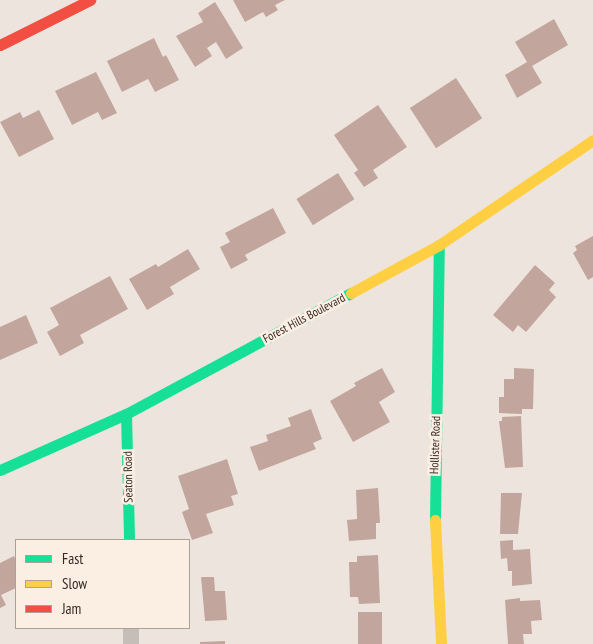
<!DOCTYPE html>
<style>
body{margin:0}
#map{position:relative;width:593px;height:644px;overflow:hidden;background:#ede5dd;font-family:"PT Sans Narrow",sans-serif}
div>[style]{position:absolute}
[style*='--x']{left:calc(var(--x)*1px);top:calc(var(--y)*1px);width:calc(var(--w)*1px);rotate:calc(var(--a)*1deg)}
.building>*{inset:0;background:#c2a69d;transform-origin:0 0}
.street>*{height:16px;margin:-8px;padding:0 8px;transform-origin:8px;border-radius:8px;background:#c5bdb7}
.fast>*{height:11px;margin:-5.5px;padding:0 5.5px;transform-origin:5.5px;border-radius:5.5px;background:#16e098}
.slow>*{height:11px;margin:-5.5px;padding:0 5.5px;transform-origin:5.5px;border-radius:5.5px;background:#ffcf43}
.jam>*{height:11px;margin:-5.5px;padding:0 5.5px;transform-origin:5.5px;border-radius:5.5px;background:#f24e42}
span{translate:-50% -50%;white-space:nowrap;text-align:center;line-height:1.15;-webkit-text-stroke:5px #fbefe4;paint-order:stroke}
.street-label{font-size:12px;color:#362a25}
.legend{position:absolute;left:15px;top:539px;width:175px;height:90px;box-sizing:border-box;background:#fbefe4;border:1px solid #aca098;margin:0;padding:6px 9px;list-style:none;font-size:15px;color:#362a25}
.legend li{display:flex;align-items:center;gap:10px;height:25px}
.legend b{width:25px;border:1px solid #aca098}
</style>
<div id="map">
<div class="building">
<i style="clip-path:polygon(233px 0,285px 0,275px 5px,278px 10px,266px 17px,263px 12px,245px 22px)"></i>
<i style="clip-path:polygon(215px 2px,243px 48px,226px 59px,216px 42px,207px 48px,212px 56px,195px 67px,176px 36px,203px 22px,198px 13px)"></i>
<i style="clip-path:polygon(554px 19px,568px 45px,532px 66px,542px 83px,517px 98px,505px 75px,527px 62px,515px 42px)"></i>
<i style="clip-path:polygon(154px 38px,163px 57px,166px 55px,179px 80px,155px 92px,148px 79px,122px 92px,107px 61px)"></i>
<i style="clip-path:polygon(96px 72px,117px 113px,102px 120px,98px 112px,72px 125px,55px 91px)"></i>
<i style="left:456px;top:78px;width:48px;height:55px;rotate:57deg"></i>
<i style="clip-path:polygon(378px 105px,407px 147px,373px 170px,378px 178px,364px 187px,354px 173px,358px 170px,334px 135px)"></i>
<i style="clip-path:polygon(39px 110px,54px 139px,19px 157px,0 122px,20px 112px,23px 118px)"></i>
<i style="left:338px;top:173px;width:31px;height:49px;rotate:58deg"></i>
<i style="clip-path:polygon(273px 208px,286px 233px,245px 255px,248px 260px,231px 269px,220px 247px,230px 242px,225px 233px)"></i>
<i style="clip-path:polygon(593px 236px,593px 277px,588px 280px,573px 253px,577px 250px,575px 246px)"></i>
<i style="clip-path:polygon(188px 249px,200px 269px,170px 287px,174px 294px,147px 310px,129px 279px,156px 264px,158px 267px)"></i>
<i style="clip-path:polygon(535px 265px,555px 283px,549px 290px,556px 297px,526px 332px,518px 325px,513px 332px,493px 315px)"></i>
<i style="clip-path:polygon(110px 276px,128px 309px,80px 335px,84px 343px,60px 356px,47px 332px,59px 325px,50px 308px)"></i>
<i style="clip-path:polygon(26px 315px,38px 343px,0 360px,0 327px)"></i>
<i style="clip-path:polygon(382px 368px,395px 392px,379px 402px,390px 422px,353px 442px,330px 401px,356px 386px,354px 383px)"></i>
<i style="clip-path:polygon(514px 368px,534px 369px,533px 409px,522px 409px,522px 414px,499px 413px,499px 397px,504px 397px,504px 379px,514px 379px)"></i>
<i style="clip-path:polygon(311px 409px,322px 439px,313px 443px,316px 449px,259px 471px,250px 447px,268px 441px,266px 435px,291px 426px,288px 418px)"></i>
<i style="clip-path:polygon(521px 416px,523px 467px,505px 468px,499px 421px,502px 421px,502px 417px)"></i>
<i style="clip-path:polygon(227px 459px,238px 494px,231px 496px,234px 505px,206px 514px,213px 533px,192px 540px,182px 512px,189px 509px,178px 476px)"></i>
<i style="clip-path:polygon(378px 488px,380px 523px,376px 523px,376px 539px,349px 541px,347px 520px,357px 519px,356px 490px)"></i>
<i style="clip-path:polygon(501px 493px,522px 493px,518px 534px,500px 534px)"></i>
<i style="clip-path:polygon(513px 540px,513px 550px,530px 549px,532px 584px,512px 586px,512px 571px,508px 571px,507px 558px,501px 559px,500px 541px)"></i>
<i style="clip-path:polygon(378px 555px,380px 603px,359px 604px,358px 597px,350px 597px,349px 562px,357px 562px,357px 556px)"></i>
<i style="clip-path:polygon(14px 556px,16px 561px,16px 588px,1px 595px,6px 605px,0 608px,0 563px)"></i>
<i style="clip-path:polygon(201px 577px,214px 577px,215px 591px,225px 591px,227px 620px,205px 621px)"></i>
<i style="clip-path:polygon(520px 598px,520px 601px,540px 600px,542px 620px,531px 621px,532px 634px,523px 634px,524px 644px,508px 644px,505px 600px)"></i>
<i style="left:358px;top:612px;width:24px;height:32px"></i>
<i style="clip-path:polygon(225px 641px,225px 644px,200px 644px,200px 642px)"></i>
</div>
<div class="street">
<i style="--x:131;--y:628;--w:16;--a:90"></i>
</div>
<div class="fast">
<i style="--x:126;--y:414;--w:126;--a:88.6"></i>
<i style="--x:0;--y:470;--w:138;--a:-24"></i>
<i style="--x:126;--y:414;--w:255;--a:-28.3"></i>
<i style="--x:435;--y:520;--w:275;--a:-89.2"></i>
</div>
<div class="slow">
<i style="--x:351;--y:293;--w:100;--a:-28.6"></i>
<i style="--x:439;--y:245;--w:186;--a:-34.3"></i>
<i style="--x:435;--y:520;--w:124;--a:87.2"></i>
</div>
<div class="jam">
<i style="--x:0;--y:45;--w:101;--a:-26.6"></i>
</div>
<div class="street-label">
<span style="left:304px;top:318px;rotate:-28deg">Forest Hills Boulevard</span>
<span style="left:435px;top:445px;rotate:-88deg">Hollister Road</span>
<span style="left:128px;top:477px;rotate:-91deg">Seaton Road</span>
</div>
<ul class="legend">
<li><b style="height:6px;background:#16e098"></b>Fast</li>
<li><b style="height:6px;background:#ffcf43"></b>Slow</li>
<li><b style="height:6px;background:#f24e42"></b>Jam</li>
</ul>
</div>
